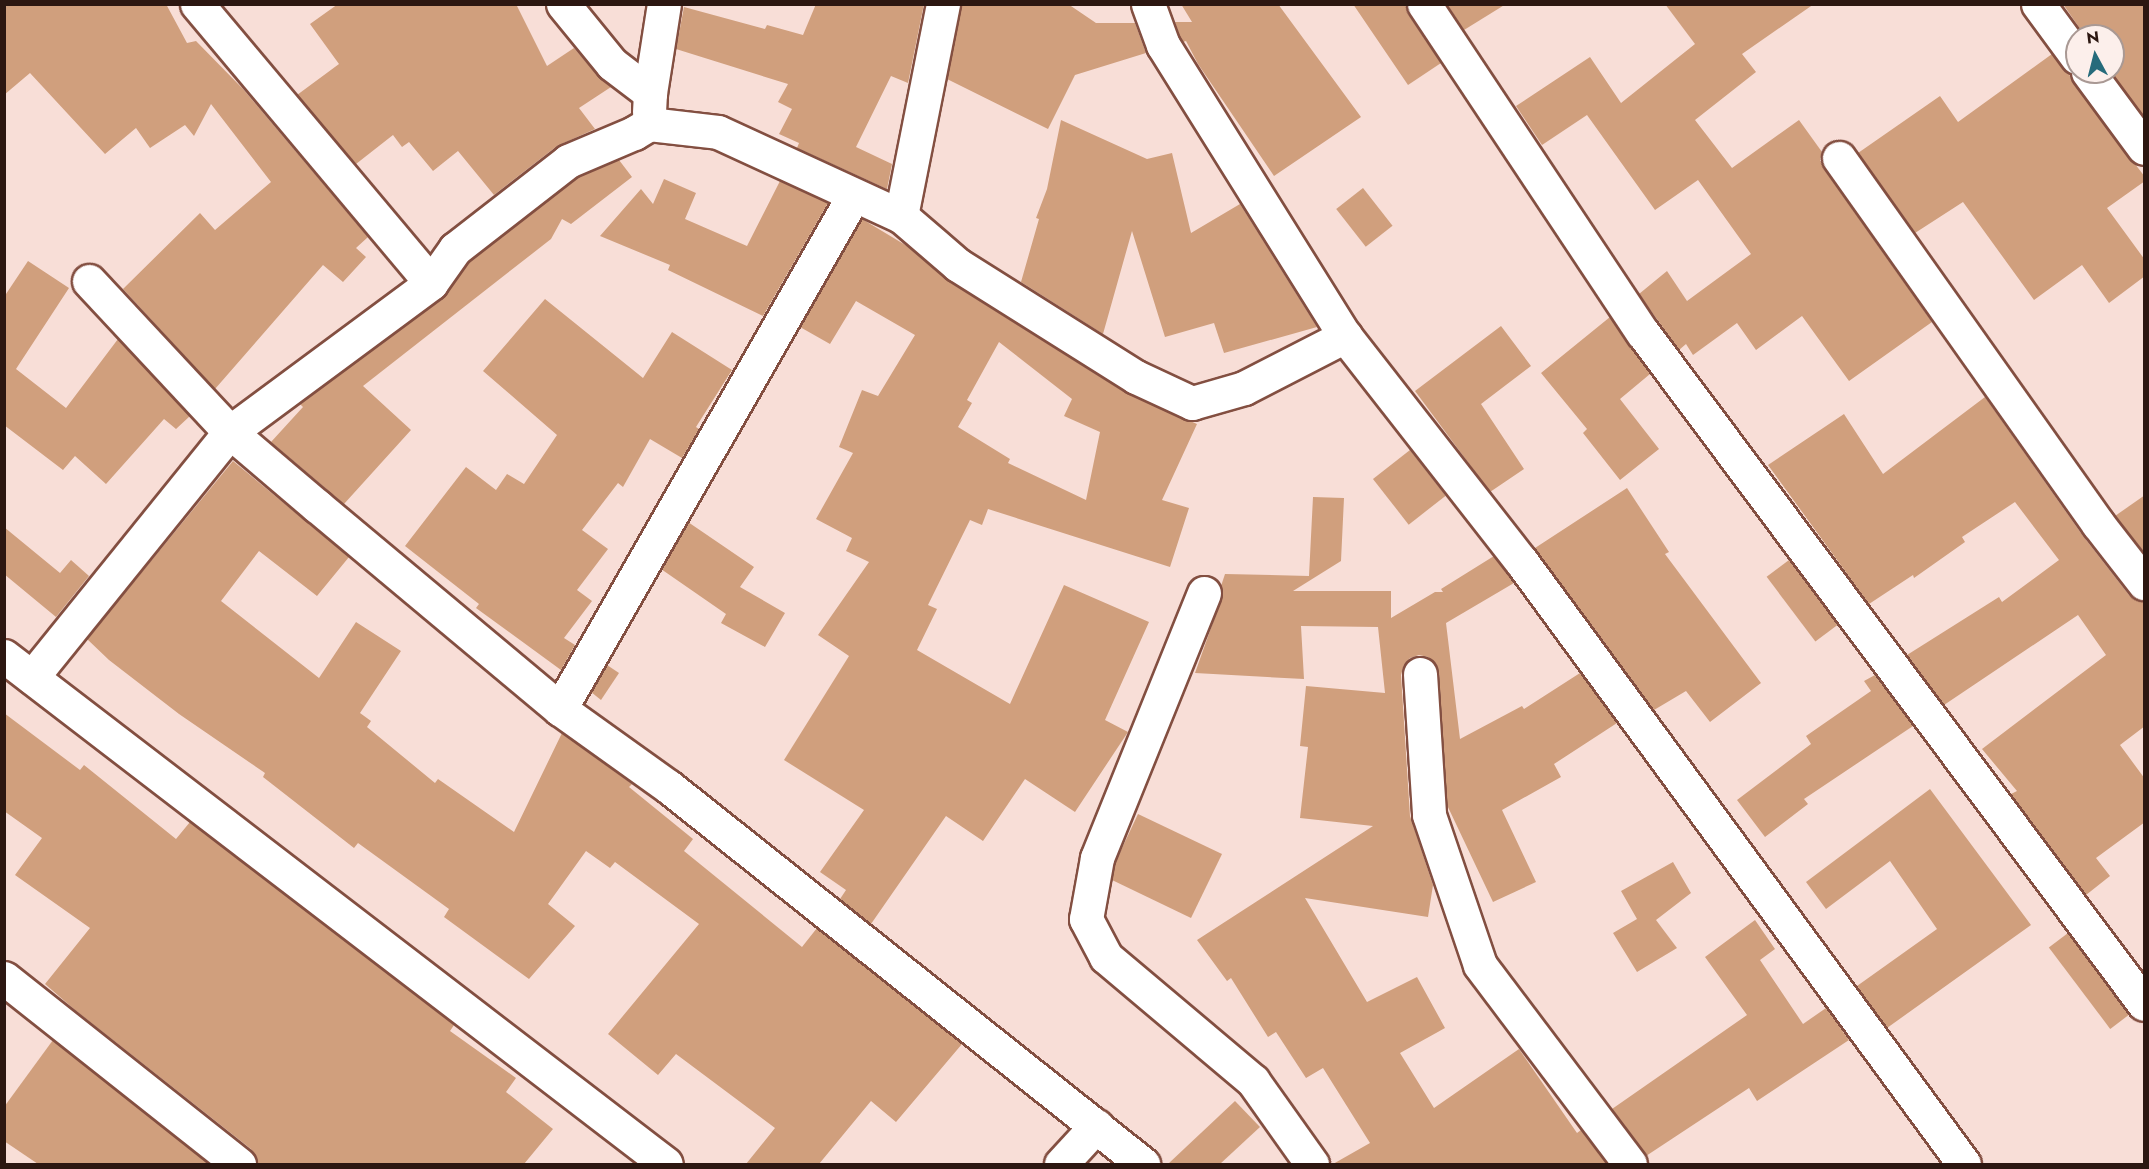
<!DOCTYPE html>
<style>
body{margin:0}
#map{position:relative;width:2149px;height:1169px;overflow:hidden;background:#f8ded7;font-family:Jost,sans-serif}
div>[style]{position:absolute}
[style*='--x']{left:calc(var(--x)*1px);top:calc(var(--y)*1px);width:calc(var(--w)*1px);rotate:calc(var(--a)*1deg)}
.building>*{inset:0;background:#d09f7d;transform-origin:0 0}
.roads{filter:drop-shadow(2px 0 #834f41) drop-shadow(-2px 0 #834f41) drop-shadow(0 2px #834f41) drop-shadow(0 -2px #834f41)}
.minor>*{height:33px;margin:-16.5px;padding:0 16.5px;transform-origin:16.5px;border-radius:16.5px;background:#fff}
span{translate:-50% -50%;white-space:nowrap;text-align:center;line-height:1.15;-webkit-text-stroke:4.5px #fcefeb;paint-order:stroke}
.frame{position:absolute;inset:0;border:6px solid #2c1711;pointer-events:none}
.north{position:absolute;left:2065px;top:24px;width:60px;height:60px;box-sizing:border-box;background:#fcefeb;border:2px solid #a99994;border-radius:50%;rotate:353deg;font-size:16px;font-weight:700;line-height:24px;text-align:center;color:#2c1711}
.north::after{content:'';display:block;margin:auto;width:21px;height:27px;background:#266b7b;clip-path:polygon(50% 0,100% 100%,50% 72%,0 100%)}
</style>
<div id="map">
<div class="building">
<i style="clip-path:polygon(4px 4px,166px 4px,187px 43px,196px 41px,243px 89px,368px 237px,356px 248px,366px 257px,343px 282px,323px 265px,215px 389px,123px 289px,200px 213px,215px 230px,271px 182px,211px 104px,194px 136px,185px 125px,150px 148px,136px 128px,105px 154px,30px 73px,4px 95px)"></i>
<i style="clip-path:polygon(338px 4px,516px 4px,547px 66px,574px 48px,598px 76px,611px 87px,579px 108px,595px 129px,557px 146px,494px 195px,458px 151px,433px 171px,409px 142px,402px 147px,393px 135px,356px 164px,297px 95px,339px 64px,310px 24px)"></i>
<i style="clip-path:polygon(816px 4px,924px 4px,908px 83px,891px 76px,856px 147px,892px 164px,887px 189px,797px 148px,799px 143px,779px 134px,792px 109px,778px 102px,788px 84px,676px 49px,684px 7px,765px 29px,767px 25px,803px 35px)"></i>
<i style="clip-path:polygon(961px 4px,1068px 4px,1096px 23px,1135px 23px,1146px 53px,1075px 75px,1048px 129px,947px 79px)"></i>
<i style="clip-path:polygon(1181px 4px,1278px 4px,1361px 117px,1274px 176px,1198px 64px,1186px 41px,1183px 42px,1180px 37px,1175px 22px,1192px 22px)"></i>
<i style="clip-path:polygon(1353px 4px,1405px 4px,1408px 14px,1441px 63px,1408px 85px)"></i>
<i style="clip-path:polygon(1447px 4px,1506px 4px,1464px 30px)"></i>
<i style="clip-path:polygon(1665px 4px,1814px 4px,1742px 54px,1756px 72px,1695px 120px,1732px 168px,1799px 120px,1822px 152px,1820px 160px,1824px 169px,1932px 322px,1849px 381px,1802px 316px,1756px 350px,1737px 323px,1693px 355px,1686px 344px,1679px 350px,1639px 294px,1667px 271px,1687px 301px,1751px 254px,1698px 180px,1655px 210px,1587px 115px,1542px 145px,1516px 106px,1590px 57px,1621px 103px,1695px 44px)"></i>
<i style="clip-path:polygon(2063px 4px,2145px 4px,2145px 113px,2142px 114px,2111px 72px,2113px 36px,2085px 36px)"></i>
<i style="clip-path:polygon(2052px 54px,2069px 74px,2073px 83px,2145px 177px,2145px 181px,2107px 208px,2145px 260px,2145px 276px,2109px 303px,2082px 265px,2034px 300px,1963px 202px,1915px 233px,1858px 153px,1940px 96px,1958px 122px)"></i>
<i style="clip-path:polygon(1061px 120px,1147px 159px,1172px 153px,1191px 233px,1240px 204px,1317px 327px,1224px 353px,1214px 323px,1165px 337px,1132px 231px,1103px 334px,1021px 282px,1039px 219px,1036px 218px,1047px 189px)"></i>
<i style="clip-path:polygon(619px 160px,632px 177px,571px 224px,562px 219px,551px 239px,363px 386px,411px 430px,344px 504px,271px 442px,303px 407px,300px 404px,443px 297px,469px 262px,578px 177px)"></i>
<i style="clip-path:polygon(664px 179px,696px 193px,685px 219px,747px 246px,780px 181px,828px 203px,763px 316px,668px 270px,670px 265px,600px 236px,641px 189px,653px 204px)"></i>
<i style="left:1363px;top:188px;width:48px;height:34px;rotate:52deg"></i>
<i style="clip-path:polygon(evenodd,862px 219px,907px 246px,948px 281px,1126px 393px,1197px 424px,1162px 500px,1189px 508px,1170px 567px,988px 509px,982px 525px,970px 520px,928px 605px,937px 609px,917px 650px,1010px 704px,1064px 585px,1149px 622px,1105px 720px,1128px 732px,1075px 812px,1025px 779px,983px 841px,946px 816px,871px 924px,840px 899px,846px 890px,820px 872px,864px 810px,784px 760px,849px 656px,818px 635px,869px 562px,846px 551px,852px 538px,816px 519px,853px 453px,839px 447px,862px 390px,878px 396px,915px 335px,856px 301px,830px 344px,800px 327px,862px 219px,999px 342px,1072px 399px,1064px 416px,1100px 432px,1086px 500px,1008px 463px,1010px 459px,958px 427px,972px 403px,967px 400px,999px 342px)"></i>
<i style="clip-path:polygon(28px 261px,69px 288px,16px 369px,66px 408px,118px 339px,190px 416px,176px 429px,164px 419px,106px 484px,75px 456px,63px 470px,4px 425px,4px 297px)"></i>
<i style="clip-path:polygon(545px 299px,643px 378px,672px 332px,732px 370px,696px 427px,699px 429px,682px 458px,650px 439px,623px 487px,618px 483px,582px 530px,608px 549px,577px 590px,592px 601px,564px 638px,575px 645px,561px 670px,476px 608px,479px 604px,405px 546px,466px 467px,496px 490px,507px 474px,524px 484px,557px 435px,483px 371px)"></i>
<i style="clip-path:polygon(1610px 317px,1650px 374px,1620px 399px,1659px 449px,1620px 480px,1583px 433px,1587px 429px,1541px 373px)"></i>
<i style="clip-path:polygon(1501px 326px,1531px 366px,1481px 404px,1524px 469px,1490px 492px,1415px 391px)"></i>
<i style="clip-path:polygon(1985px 397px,2083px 536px,2129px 595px,2136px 600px,2145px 601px,2145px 726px,2120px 745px,2145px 779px,2145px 822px,2096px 858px,2110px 876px,2086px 895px,2011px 794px,2017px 791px,1982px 749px,2106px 655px,2078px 615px,1944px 705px,1907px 655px,1999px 597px,2002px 602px,2059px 560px,2015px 502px,1962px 537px,1965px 542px,1914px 578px,1913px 575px,1869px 604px,1768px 465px,1844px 414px,1883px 474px)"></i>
<i style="left:1410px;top:450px;width:58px;height:47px;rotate:52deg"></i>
<i style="clip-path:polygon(233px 461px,349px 557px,317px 596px,259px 551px,221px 601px,319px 678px,356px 622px,401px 651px,360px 713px,371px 721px,367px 727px,435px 783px,438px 779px,514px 832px,562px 733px,632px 784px,629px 787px,693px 839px,684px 851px,802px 947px,817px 928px,962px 1044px,896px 1122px,871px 1101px,819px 1164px,746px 1164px,775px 1128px,676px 1054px,658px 1075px,608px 1034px,699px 924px,615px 862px,610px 868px,586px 851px,548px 904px,575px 926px,529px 979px,444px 917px,449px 909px,358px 843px,354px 848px,263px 777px,265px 773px,179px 714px,109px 660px,87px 639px)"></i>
<i style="clip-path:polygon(1627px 488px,1669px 552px,1665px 554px,1761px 683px,1710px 722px,1686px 691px,1654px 710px,1535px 548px)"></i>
<i style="clip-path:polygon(2145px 495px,2145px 553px,2115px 516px)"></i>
<i style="clip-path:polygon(1313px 497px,1344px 498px,1341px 561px,1293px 591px,1391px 591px,1391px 618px,1435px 592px,1443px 592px,1441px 589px,1494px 556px,1514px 583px,1446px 623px,1460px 739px,1522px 706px,1524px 709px,1580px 673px,1617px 723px,1554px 764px,1561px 777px,1502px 810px,1536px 882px,1493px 902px,1447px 805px,1439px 673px,1436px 664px,1428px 657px,1419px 655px,1410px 658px,1404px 665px,1401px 675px,1410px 816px,1433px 885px,1428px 917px,1305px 898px,1367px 1002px,1417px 977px,1445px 1028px,1400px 1053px,1434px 1108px,1519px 1049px,1577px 1133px,1581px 1130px,1607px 1164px,1333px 1164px,1370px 1143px,1323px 1068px,1306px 1078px,1276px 1032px,1268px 1037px,1231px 978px,1227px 981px,1197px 940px,1373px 826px,1300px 818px,1308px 747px,1300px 746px,1306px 686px,1385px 693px,1378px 627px,1301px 626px,1304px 679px,1195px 673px,1221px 600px,1221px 586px,1225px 574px,1309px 576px)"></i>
<i style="clip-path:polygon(688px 522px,754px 567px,740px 587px,785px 613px,765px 647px,721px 623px,726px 614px,661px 569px)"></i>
<i style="clip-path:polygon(4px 527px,60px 573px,71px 560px,89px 576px,56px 617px,4px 574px)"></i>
<i style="left:1789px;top:560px;width:81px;height:28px;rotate:53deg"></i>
<i style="clip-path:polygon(607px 665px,619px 673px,601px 700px,591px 692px)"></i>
<i style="clip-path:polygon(1875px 675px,1913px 726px,1804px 799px,1808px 804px,1765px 837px,1737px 800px,1811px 744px,1806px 736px,1871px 691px,1864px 681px)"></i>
<i style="clip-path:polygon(4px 713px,80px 770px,84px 765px,176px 839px,190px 822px,454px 1025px,450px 1031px,516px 1078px,506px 1092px,553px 1129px,524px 1164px,257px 1164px,251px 1149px,75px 1010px,45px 984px,90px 928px,15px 875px,42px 838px,4px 811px)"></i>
<i style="clip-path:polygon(1930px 789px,2031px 925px,1887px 1028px,1857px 986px,1937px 929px,1890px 861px,1826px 909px,1806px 882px)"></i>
<i style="clip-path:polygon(1138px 814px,1222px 854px,1191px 918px,1112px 880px,1115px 863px)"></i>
<i style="clip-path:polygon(1673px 862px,1691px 893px,1656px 920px,1677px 948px,1637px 972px,1613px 933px,1637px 919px,1621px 891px)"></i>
<i style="clip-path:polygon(1755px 920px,1775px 949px,1760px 960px,1803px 1024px,1826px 1008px,1849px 1040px,1757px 1101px,1749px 1088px,1646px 1156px,1612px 1109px,1747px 1015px,1705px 957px)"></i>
<i style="left:2068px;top:933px;width:102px;height:24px;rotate:53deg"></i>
<i style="clip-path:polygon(53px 1040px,209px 1164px,38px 1164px,4px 1141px,4px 1107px)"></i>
<i style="clip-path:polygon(1235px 1101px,1260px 1127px,1220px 1164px,1168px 1164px)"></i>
</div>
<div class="roads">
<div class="minor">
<i style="--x:197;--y:4;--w:364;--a:50"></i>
<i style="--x:563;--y:4;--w:77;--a:50.8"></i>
<i style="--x:612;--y:64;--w:48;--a:37.3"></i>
<i style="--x:1148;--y:4;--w:44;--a:69.9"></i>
<i style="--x:1163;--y:45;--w:343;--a:58"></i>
<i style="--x:1345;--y:336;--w:286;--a:52"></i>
<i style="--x:1521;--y:561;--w:748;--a:53.7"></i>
<i style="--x:1424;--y:4;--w:395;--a:56.4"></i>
<i style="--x:1643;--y:333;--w:837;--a:53.25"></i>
<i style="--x:2038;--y:4;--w:66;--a:53.7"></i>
<i style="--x:2088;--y:72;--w:94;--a:53.6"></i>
<i style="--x:649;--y:112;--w:19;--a:-87"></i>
<i style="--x:650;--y:93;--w:90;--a:-81.1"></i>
<i style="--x:1839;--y:158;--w:448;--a:54.7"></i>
<i style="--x:2098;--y:524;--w:75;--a:52.1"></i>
<i style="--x:901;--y:216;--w:216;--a:-78.8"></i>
<i style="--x:89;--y:281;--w:207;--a:47"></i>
<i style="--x:230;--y:432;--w:114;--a:40.4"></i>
<i style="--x:317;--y:506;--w:317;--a:39.9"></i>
<i style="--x:560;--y:709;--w:134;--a:35.6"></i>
<i style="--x:669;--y:787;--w:606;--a:38.5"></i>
<i style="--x:1204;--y:593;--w:286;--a:112"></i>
<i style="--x:1097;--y:858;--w:62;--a:100.2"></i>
<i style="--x:1086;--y:919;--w:43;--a:62.2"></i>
<i style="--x:1106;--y:957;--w:192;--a:40.1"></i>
<i style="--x:1253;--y:1081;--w:102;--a:54.6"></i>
<i style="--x:4;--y:656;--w:834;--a:37.5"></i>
<i style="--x:1420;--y:674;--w:141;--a:86.3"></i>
<i style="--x:1429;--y:815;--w:158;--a:71.2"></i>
<i style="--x:1480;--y:965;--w:249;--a:53"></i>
<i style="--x:32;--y:677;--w:315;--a:-51.1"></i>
<i style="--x:230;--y:432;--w:250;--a:-36.5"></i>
<i style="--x:431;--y:283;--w:42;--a:-54.8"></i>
<i style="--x:455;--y:249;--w:143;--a:-37.9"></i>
<i style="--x:568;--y:161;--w:72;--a:-23"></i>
<i style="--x:634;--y:133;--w:17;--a:-31"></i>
<i style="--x:649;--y:124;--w:69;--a:6.6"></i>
<i style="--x:718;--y:132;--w:201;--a:24.7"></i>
<i style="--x:901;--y:216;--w:75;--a:40.7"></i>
<i style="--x:958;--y:265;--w:210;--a:32.2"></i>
<i style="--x:1136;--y:377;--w:62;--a:24.9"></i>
<i style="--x:1192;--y:403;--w:54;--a:-16.1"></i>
<i style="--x:1244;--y:388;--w:114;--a:-27.2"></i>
<i style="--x:560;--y:709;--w:592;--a:-60.23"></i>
<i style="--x:4;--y:978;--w:300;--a:38.4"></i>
<i style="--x:1061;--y:1164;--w:52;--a:-47.4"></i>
</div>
</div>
<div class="frame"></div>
<div class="north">N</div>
</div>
